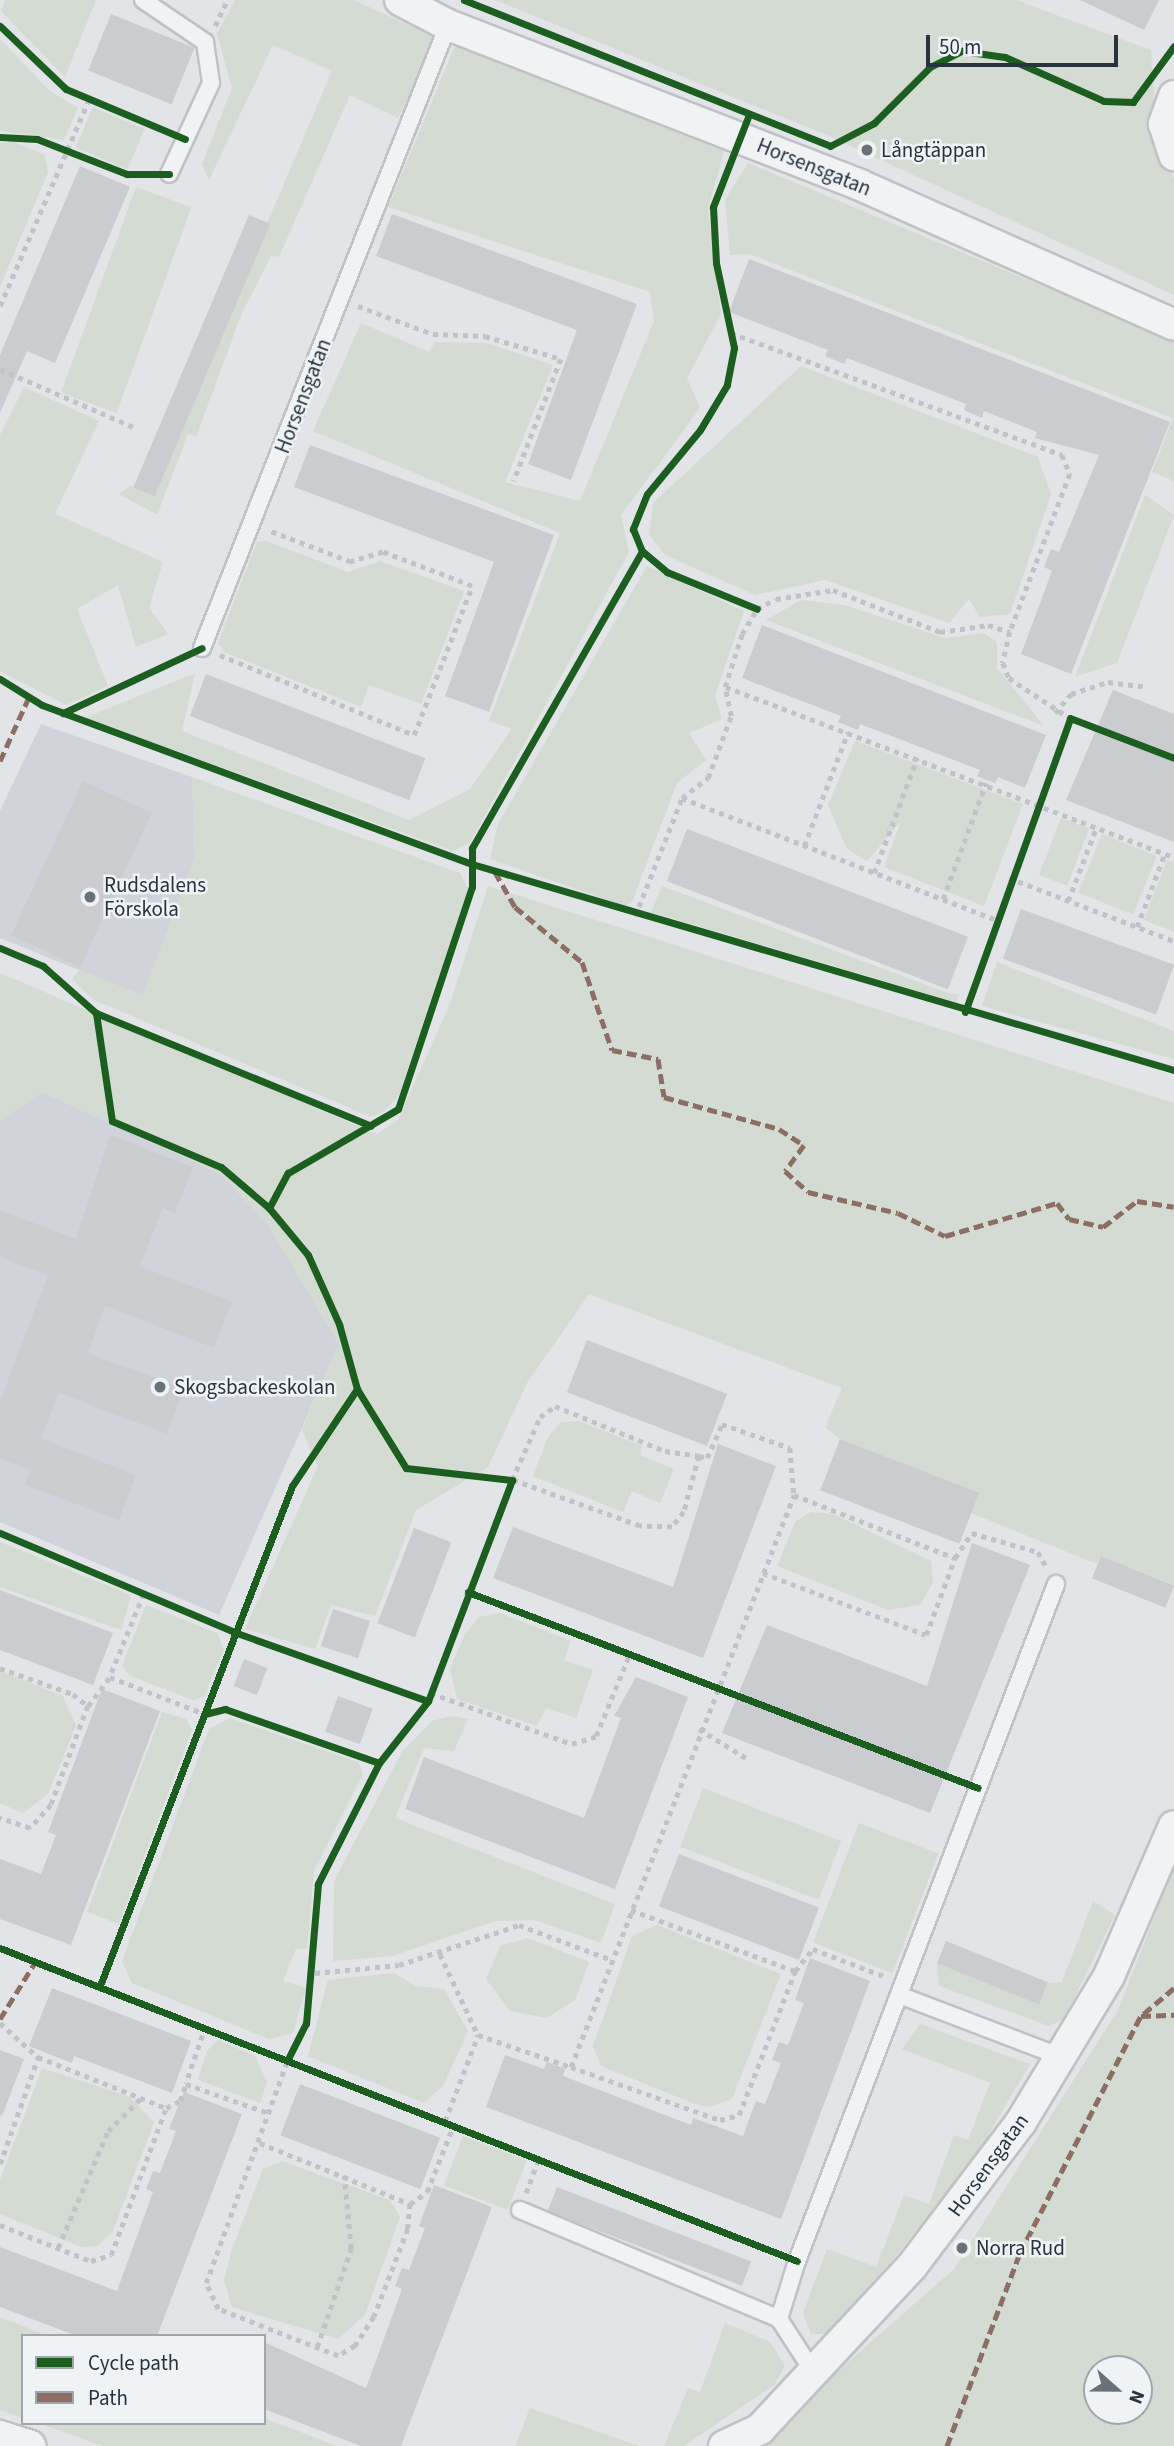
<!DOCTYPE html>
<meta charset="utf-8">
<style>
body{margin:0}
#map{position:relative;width:1174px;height:2446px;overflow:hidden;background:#e2e4e7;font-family:"Source Sans 3",sans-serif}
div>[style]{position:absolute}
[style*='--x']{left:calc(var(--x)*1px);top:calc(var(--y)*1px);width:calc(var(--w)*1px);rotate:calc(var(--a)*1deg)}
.built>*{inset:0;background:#d0d4da}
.green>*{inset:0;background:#d3dbd2;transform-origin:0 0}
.building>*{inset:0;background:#cacccf;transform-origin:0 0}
.path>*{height:4.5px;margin-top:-2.25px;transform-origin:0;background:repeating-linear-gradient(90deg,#c0c3c7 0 5px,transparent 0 10px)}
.roads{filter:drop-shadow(2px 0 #c0c2c5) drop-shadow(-2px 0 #c0c2c5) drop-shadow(0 2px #c0c2c5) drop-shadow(0 -2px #c0c2c5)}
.service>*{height:16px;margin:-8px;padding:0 8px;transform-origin:8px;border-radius:8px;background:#f1f2f3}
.minor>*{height:30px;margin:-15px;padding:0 15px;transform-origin:15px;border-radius:15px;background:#f1f2f3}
.quiet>*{height:5px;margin-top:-2.5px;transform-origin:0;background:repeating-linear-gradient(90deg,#8d6e63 0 10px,transparent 0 15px)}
.cycleway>*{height:7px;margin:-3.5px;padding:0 3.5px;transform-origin:3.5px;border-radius:3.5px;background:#1b5e20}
.dots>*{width:19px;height:19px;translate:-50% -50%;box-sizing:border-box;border:4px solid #eff3f6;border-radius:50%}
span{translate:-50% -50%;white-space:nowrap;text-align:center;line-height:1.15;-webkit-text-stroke:5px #eff3f6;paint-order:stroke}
.poi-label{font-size:21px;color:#283340}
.left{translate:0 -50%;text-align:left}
.street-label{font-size:21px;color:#283340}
.legend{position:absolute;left:21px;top:2334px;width:245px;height:91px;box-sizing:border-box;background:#eff3f6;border:2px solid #9fa6ad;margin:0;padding:9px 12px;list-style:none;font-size:21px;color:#283340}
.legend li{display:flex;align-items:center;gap:14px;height:35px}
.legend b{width:35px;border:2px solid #9fa6ad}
.north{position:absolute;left:1083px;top:2355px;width:70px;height:70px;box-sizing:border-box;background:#eff3f6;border:2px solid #9fa6ad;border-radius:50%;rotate:111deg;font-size:19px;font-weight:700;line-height:28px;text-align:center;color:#283340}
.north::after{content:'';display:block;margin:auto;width:24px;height:32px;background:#69717a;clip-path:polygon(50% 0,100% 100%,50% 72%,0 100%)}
.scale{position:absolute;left:926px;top:35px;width:192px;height:32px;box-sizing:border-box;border:4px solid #283340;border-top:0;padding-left:9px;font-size:21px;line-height:24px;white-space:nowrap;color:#283340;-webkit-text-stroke:5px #eff3f6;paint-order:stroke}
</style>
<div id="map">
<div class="built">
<i style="clip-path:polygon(41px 724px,192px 777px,195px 857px,143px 996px,0 938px,0 811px)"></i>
<i style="clip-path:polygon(42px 1092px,221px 1174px,269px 1226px,339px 1344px,219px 1615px,0 1522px,0 1120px)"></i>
</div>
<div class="green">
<i style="clip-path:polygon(5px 0,96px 0,65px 77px,1px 11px)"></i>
<i style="clip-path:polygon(235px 0,354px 0,436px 38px,398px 118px,350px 95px,279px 257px,271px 256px,242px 313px,196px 437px,188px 434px,157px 515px,119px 494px,130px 486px,151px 495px,332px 71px,273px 45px,209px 180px,202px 164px,232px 88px,217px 34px)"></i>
<i style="clip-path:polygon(495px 0,1016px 0,1151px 50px,1155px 116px,1174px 180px,1174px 295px,831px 137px)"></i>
<i style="clip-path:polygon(0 39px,50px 91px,78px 108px,64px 140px,0 131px)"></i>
<i style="clip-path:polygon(455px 46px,724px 151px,708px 208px,721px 314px,687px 378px,700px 408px,621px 515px,629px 552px,470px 843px,453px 851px,85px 718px,195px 673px,182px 731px,409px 820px,470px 789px,512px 729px,489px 721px,560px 533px,313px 431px,361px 323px,429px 352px,435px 342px,487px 343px,553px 365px,505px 482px,580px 501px,654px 321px,650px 292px,388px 207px)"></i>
<i style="left:93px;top:107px;width:56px;height:44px;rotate:23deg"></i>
<i style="clip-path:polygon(15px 142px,45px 155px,48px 172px,0 287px,0 143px)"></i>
<i style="clip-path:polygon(748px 163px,1174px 341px,1174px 481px,1152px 472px,1173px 418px,749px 254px,730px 255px,725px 200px)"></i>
<i style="left:136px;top:187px;width:59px;height:219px;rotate:20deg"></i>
<i style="clip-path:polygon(801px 366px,1038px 457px,1051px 494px,1010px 614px,980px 617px,969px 599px,949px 623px,825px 580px,755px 595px,665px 555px,649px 535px,653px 503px)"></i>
<i style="clip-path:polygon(24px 387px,99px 421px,55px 514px,163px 562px,149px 608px,168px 634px,136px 647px,118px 585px,77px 609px,108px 686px,66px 705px,0 671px,0 435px)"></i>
<i style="clip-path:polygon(1145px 495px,1174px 515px,1117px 663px,1075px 677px)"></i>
<i style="clip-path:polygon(267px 541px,348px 572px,380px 561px,464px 591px,421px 704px,369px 685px,361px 707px,224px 652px,218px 643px,257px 542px)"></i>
<i style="clip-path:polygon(647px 566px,744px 611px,715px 696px,722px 719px,689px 733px,706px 760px,677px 783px,632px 902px,625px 906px,490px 859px,498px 824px)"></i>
<i style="clip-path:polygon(801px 600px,844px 605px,945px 638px,984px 633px,997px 642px,997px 668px,1044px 726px,766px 620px)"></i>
<i style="clip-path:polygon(855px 741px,1023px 804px,984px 906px,884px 867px,901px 821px,867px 861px,847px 849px,828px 805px)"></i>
<i style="clip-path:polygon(192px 777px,460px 873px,468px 889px,399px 1095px,384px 1112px,371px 1117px,94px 1000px,72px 979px,79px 970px,143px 996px,195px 857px)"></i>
<i style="left:1061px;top:818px;width:30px;height:61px;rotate:21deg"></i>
<i style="left:1102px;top:834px;width:59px;height:63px;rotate:22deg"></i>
<i style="clip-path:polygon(1167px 860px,1174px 863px,1174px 932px,1144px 920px)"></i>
<i style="clip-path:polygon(488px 886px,1174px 1103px,1174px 1585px,1101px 1556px,1097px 1564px,971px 1513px,978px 1492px,840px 1439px,825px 1427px,842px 1388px,589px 1294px,527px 1383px,488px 1467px,416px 1510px,375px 1616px,331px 1605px,315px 1649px,245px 1629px,318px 1466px,302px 1430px,339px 1344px,269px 1226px,221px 1174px,42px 1092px,0 1120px,0 973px,377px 1134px,398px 1120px,450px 1004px)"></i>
<i style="clip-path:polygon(662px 886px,945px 992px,959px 995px,956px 1002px,651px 912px)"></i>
<i style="clip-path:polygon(997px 962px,1174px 1031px,1174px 1059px,982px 1006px)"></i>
<i style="clip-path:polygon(579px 1421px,642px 1446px,640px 1455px,674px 1469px,660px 1503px,632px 1491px,623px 1512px,533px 1476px,548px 1437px,561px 1422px)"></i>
<i style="clip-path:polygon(811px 1512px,833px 1514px,931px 1561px,933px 1583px,920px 1605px,888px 1610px,777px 1566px,795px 1522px)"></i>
<i style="clip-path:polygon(0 1542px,131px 1595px,121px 1630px,0 1587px)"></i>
<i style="clip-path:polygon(146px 1605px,217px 1633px,224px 1649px,204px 1697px,193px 1700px,130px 1676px,122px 1666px)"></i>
<i style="clip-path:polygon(500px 1613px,571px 1641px,564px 1660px,593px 1670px,576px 1718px,546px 1708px,537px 1726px,457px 1699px,450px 1669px,465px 1634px,479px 1617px)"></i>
<i style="clip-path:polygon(0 1671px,63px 1696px,76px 1726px,48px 1794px,23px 1813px,0 1803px)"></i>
<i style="clip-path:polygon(162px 1712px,186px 1719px,192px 1730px,119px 1924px,87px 1912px)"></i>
<i style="clip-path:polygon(451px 1716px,468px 1719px,454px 1751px,424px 1748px,395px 1818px,615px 1904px,601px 1943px,534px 1920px,496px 1921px,392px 1956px,333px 1961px,334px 1881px,402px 1752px,432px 1721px)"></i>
<i style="clip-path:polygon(230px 1718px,358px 1762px,363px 1774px,314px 1871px,307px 1949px,296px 1949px,283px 1981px,306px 1988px,293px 2033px,269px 2039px,132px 1983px,122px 1961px,209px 1729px)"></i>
<i style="left:703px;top:1788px;width:148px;height:63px;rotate:21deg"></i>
<i style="left:859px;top:1823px;width:85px;height:128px;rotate:21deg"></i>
<i style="clip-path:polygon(evenodd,1174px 1867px,1174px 2446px,753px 2446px,954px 2269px,1118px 2010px,1174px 1867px,1097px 2369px,1139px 2369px,1139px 2411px,1097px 2411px,1097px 2369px)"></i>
<i style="clip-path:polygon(1093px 1901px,1115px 1915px,1064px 2019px,1049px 2026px,939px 1986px,937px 1963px,1039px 2004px,1048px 1983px,1062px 1982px)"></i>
<i style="clip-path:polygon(657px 1925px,781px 1974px,732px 2099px,709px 2107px,695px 2104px,601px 2066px,593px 2046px,632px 1936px)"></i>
<i style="clip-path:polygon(528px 1938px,589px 1962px,575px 2000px,547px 2018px,510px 2011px,486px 1979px,500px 1946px)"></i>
<i style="clip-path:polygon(394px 1973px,416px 1986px,444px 1989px,468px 2031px,443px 2086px,424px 2103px,308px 2056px,328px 1980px)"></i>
<i style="clip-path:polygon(920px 2024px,1030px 2064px,975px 2157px,891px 2262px,827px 2334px,811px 2334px,803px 2313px,827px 2249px,876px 2267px,904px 2195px,929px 2204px,954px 2135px,968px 2140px,990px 2083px,902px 2049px)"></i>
<i style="clip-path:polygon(218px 2040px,255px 2056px,267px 2082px,260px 2103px,198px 2080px,207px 2051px)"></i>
<i style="clip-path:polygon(42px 2068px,130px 2097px,154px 2122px,113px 2231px,98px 2246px,81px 2247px,0 2214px,0 2180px)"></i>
<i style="left:463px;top:2136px;width:68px;height:53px;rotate:21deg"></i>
<i style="clip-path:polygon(282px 2161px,390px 2200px,400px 2217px,365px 2315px,338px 2339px,232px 2307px,224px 2280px,232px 2249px,263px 2169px)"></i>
<i style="clip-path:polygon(0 2317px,48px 2336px,23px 2336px,23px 2418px,0 2410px)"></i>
<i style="clip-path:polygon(725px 2323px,770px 2342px,785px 2366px,774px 2385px,684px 2446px,664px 2446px,688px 2388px,700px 2392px)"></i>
<i style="clip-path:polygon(530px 2408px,639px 2446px,515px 2446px)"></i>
<i style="clip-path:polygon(264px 2418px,337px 2446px,103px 2446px,38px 2423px)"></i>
</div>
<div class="building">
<i style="clip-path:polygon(1080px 0,1159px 0,1144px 30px)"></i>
<i style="left:111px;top:14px;width:90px;height:61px;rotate:22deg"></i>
<i style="clip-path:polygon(80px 166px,130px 187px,55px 363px,27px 351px,0 413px,0 355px)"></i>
<i style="clip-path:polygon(392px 214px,637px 304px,571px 480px,528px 464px,577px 330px,376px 256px)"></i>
<i style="left:249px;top:215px;width:23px;height:296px;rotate:23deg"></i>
<i style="clip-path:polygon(749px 259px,1170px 422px,1071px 674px,1021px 654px,1052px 571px,1044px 567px,1051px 549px,1059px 552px,1099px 455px,1035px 438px,1037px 432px,984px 411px,982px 418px,964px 410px,966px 404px,847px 358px,844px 364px,825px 356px,828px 350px,729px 312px)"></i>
<i style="clip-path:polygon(310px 445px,554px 535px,489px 712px,445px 696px,494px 562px,294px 487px)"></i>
<i style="clip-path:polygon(762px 625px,1046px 735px,1025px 788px,998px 777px,995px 783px,977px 776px,980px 770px,860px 724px,858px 730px,838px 722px,841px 716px,742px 678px)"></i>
<i style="left:206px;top:674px;width:235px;height:45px;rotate:21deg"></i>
<i style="clip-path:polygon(1113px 690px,1174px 714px,1174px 842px,1066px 800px)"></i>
<i style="left:83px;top:781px;width:76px;height:170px;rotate:25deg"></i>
<i style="left:687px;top:829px;width:301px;height:56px;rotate:21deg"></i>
<i style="left:1021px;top:909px;width:163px;height:53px;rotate:20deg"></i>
<i style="clip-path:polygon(110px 1135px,193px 1167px,175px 1213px,163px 1208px,140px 1266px,232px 1302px,214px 1348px,105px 1306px,88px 1353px,184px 1389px,167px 1434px,59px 1393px,41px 1438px,136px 1475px,119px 1520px,25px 1485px,30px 1470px,0 1458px,0 1401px,48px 1275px,0 1257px,0 1210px,76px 1239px)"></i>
<i style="left:587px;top:1340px;width:150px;height:56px;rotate:21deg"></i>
<i style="left:840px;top:1439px;width:149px;height:55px;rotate:21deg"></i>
<i style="clip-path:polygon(718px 1444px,776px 1466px,703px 1658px,493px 1578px,513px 1527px,673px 1587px)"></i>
<i style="left:414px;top:1528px;width:40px;height:102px;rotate:21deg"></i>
<i style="clip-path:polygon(972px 1543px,1030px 1565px,930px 1813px,722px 1733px,767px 1625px,927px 1686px)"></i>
<i style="left:1101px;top:1556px;width:79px;height:24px;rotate:22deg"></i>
<i style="clip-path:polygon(0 1590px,113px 1633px,93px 1685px,0 1650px)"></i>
<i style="left:333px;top:1609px;width:39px;height:39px;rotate:18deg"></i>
<i style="left:244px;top:1659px;width:25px;height:29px;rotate:21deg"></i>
<i style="clip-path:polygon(636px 1677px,688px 1697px,615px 1889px,405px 1809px,424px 1757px,584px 1818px,621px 1718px,614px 1716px)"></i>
<i style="clip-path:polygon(102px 1689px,160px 1711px,71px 1945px,0 1919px,0 1859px,41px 1874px,56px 1835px,48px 1832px)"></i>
<i style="left:338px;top:1696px;width:37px;height:38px;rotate:20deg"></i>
<i style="left:679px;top:1854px;width:150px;height:56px;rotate:21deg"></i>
<i style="left:946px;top:1941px;width:110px;height:24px;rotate:22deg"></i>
<i style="clip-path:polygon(810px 1958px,870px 1981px,781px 2219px,486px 2107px,505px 2055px,544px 2069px,547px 2062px,565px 2069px,563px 2076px,691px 2125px,693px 2118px,743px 2136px,756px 2101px,765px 2104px,781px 2063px,772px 2060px,779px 2042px,788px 2045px,804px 2003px,795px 2000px)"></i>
<i style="clip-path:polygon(52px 1988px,191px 2041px,172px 2093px,74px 2056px,72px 2063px,29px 2046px)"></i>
<i style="clip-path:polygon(0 2050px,24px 2059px,2px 2116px,0 2115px)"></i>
<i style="left:300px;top:2084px;width:150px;height:55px;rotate:21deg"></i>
<i style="clip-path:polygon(184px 2092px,242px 2114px,157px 2336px,77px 2336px,0 2307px,0 2247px,117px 2291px,153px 2192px,146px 2189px,153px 2171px,160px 2173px,176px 2131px,169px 2129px)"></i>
<i style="clip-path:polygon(434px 2185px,492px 2207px,401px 2446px,361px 2446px,264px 2409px,264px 2342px,366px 2388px,402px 2289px,395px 2286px,402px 2268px,409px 2270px,425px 2228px,419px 2226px)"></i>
<i style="left:557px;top:2187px;width:208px;height:26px;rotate:21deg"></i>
</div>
<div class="path">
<i style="--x:215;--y:26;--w:29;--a:-65"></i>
<i style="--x:0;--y:306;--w:225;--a:-66.7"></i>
<i style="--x:358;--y:306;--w:80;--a:20.5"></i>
<i style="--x:433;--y:334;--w:52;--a:2.2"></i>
<i style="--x:485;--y:336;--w:79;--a:16.8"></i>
<i style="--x:561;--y:359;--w:131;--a:111.1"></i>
<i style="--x:731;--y:333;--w:353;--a:20.2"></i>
<i style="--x:1062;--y:455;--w:21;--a:67"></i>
<i style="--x:1070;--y:474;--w:169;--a:110.8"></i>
<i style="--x:0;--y:369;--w:148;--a:23.5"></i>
<i style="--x:220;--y:655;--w:210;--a:22.4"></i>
<i style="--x:414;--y:735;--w:160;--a:-68.7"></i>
<i style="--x:472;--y:586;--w:95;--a:-159.1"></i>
<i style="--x:383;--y:552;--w:34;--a:163"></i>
<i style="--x:351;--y:562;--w:88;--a:-159.3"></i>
<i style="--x:726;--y:687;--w:479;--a:20.8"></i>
<i style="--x:1055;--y:713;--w:25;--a:-50"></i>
<i style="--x:1071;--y:694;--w:39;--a:-18"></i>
<i style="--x:1108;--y:682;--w:35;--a:7"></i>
<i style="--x:682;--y:798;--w:335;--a:21.2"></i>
<i style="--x:804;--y:846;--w:122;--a:-68.9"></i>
<i style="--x:874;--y:873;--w:123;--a:-69.5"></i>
<i style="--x:1009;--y:878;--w:177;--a:20.9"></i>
<i style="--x:943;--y:899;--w:124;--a:-69.7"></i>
<i style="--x:1068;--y:901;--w:80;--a:-68.9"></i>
<i style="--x:635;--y:916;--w:127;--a:-68.3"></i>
<i style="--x:682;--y:798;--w:33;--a:-38"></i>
<i style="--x:708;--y:778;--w:66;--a:-69.6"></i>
<i style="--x:731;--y:716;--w:30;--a:-102"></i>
<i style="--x:725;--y:687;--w:56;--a:-72.2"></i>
<i style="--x:742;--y:634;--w:29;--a:-59"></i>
<i style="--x:757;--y:609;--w:21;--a:-28"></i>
<i style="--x:776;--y:599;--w:58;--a:-9"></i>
<i style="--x:833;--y:590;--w:115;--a:21.4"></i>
<i style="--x:940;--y:632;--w:49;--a:-8.3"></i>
<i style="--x:988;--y:625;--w:23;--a:18"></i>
<i style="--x:1010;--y:632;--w:32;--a:103"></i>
<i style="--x:1003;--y:663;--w:16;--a:68"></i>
<i style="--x:1009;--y:678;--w:73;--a:33.3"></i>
<i style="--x:1137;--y:927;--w:79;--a:-69.3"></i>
<i style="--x:699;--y:1456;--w:58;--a:105"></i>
<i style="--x:684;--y:1512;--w:19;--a:129"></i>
<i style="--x:672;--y:1527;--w:32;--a:-178"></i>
<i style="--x:640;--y:1526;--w:136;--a:-160.2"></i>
<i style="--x:512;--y:1480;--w:69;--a:-66"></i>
<i style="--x:540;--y:1417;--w:19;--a:-36"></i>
<i style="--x:555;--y:1406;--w:119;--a:22.2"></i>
<i style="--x:665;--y:1451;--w:34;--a:8"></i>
<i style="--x:699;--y:1456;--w:8;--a:14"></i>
<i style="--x:707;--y:1458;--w:37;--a:-66"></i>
<i style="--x:722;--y:1424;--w:72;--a:19.4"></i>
<i style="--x:790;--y:1448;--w:47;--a:85.1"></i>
<i style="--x:763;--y:1573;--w:174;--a:20.8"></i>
<i style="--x:926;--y:1635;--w:82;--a:-69.4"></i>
<i style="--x:144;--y:1594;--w:90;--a:112.3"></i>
<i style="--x:110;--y:1677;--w:102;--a:21.3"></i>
<i style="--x:0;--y:1668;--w:77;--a:19.6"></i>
<i style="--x:73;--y:1694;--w:19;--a:39"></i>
<i style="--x:88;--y:1706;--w:106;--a:110.5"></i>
<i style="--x:51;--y:1805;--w:31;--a:132"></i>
<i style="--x:30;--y:1828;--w:32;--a:-162"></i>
<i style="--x:431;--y:1693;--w:150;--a:19.9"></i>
<i style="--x:572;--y:1744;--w:25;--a:-18"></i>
<i style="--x:596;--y:1736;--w:90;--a:-67.7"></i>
<i style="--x:88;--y:1706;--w:36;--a:-53"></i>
<i style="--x:699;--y:1729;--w:57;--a:31.5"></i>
<i style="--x:631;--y:1910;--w:175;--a:20.4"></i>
<i style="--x:440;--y:1954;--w:89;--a:64.9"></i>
<i style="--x:315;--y:1973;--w:84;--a:-5.4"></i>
<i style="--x:399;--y:1965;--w:126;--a:-18.4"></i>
<i style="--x:519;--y:1925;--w:99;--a:20.6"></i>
<i style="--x:0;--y:2023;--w:51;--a:41.8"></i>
<i style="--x:38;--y:2057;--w:138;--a:21.7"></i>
<i style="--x:166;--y:2108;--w:16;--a:-27"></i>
<i style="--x:180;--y:2101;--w:18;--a:-71"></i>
<i style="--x:206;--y:2026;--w:61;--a:109"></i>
<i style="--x:186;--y:2084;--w:88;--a:19.3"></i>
<i style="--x:571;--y:2067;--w:158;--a:19.6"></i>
<i style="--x:720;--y:2120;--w:20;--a:-15"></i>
<i style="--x:739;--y:2115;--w:155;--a:-68.7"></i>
<i style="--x:795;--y:1971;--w:28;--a:-51"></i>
<i style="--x:813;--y:1949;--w:78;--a:21"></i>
<i style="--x:445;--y:2121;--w:92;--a:-69"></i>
<i style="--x:478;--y:2035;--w:98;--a:19"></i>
<i style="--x:571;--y:2067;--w:614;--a:-68.7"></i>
<i style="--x:794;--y:1495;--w:173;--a:21.4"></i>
<i style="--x:955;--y:1558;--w:30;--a:-56"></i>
<i style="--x:972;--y:1533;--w:69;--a:16.1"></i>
<i style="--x:1038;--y:1552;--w:18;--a:61"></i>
<i style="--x:260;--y:2143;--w:162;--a:22.1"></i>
<i style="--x:410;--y:2204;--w:25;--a:95"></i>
<i style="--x:408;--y:2229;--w:94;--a:111.1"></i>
<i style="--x:374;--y:2317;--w:35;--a:123"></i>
<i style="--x:355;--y:2346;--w:20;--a:150"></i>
<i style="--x:338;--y:2356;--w:129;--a:-158.6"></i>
<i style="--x:218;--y:2309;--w:29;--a:-115"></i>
<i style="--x:206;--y:2283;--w:239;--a:-69.9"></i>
<i style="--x:0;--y:2164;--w:114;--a:-70.4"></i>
<i style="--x:526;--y:2193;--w:37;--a:-70"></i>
<i style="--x:410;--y:2204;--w:21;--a:-35"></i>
<i style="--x:427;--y:2192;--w:73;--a:-68.3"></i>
<i style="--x:0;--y:2225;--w:98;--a:21.6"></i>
<i style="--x:91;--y:2261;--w:21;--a:-17"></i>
<i style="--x:111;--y:2255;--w:157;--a:-69.5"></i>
<i style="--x:58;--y:2248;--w:127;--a:-66.9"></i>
<i style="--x:108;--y:2131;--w:47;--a:-45"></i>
<i style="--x:317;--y:2347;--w:104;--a:-70.9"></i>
<i style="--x:351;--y:2249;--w:74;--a:-95.4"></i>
</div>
<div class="roads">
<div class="service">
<i style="--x:143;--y:0;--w:75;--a:34.1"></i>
<i style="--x:205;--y:42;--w:41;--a:81.7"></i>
<i style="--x:211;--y:83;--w:100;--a:114.8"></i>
<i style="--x:202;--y:648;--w:670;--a:-68.45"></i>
<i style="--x:899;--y:1995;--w:173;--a:20.9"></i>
<i style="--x:520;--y:2210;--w:281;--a:22.8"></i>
<i style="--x:814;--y:2373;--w:64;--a:-122.9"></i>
<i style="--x:779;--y:2319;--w:61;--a:-72.8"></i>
<i style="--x:797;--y:2261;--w:725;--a:-69.06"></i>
</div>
<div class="minor">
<i style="--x:400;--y:0;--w:54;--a:27.5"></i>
<i style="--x:448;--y:25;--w:442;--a:21.2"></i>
<i style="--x:860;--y:185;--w:344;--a:24"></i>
<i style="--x:1174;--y:96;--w:30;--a:110"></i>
<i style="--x:1164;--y:124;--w:33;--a:72"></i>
<i style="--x:0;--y:2436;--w:32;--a:18"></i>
<i style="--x:724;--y:2446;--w:40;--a:-25"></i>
<i style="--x:760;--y:2429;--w:223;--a:-47"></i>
<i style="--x:912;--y:2266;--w:181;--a:-52.9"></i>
<i style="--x:1021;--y:2122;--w:170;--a:-58.9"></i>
<i style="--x:1109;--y:1976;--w:163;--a:-66.6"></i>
</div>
</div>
<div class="quiet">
<i style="--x:0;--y:761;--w:70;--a:-65.6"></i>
<i style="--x:495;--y:872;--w:40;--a:60.3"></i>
<i style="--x:515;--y:907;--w:87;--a:39.4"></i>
<i style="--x:582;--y:962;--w:93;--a:71.2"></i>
<i style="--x:612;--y:1050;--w:47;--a:11.1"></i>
<i style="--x:658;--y:1059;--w:38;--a:81"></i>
<i style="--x:664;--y:1097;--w:119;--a:15.5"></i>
<i style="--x:779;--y:1129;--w:30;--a:33"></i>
<i style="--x:804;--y:1145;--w:32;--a:126"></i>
<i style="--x:785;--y:1171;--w:31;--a:42"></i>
<i style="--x:808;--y:1192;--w:92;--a:13.1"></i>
<i style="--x:898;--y:1213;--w:52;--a:26.1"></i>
<i style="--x:945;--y:1236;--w:117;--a:-16.4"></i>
<i style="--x:1057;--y:1203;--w:20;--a:53"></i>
<i style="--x:1069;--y:1219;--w:35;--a:13"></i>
<i style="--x:1103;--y:1227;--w:43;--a:-37.4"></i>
<i style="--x:1137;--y:1201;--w:37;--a:9"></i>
<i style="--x:1174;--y:1988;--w:43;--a:139.7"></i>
<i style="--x:1141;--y:2016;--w:33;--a:-2"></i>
<i style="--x:0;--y:2019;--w:68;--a:-58.2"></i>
<i style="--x:947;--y:2446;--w:206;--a:-69.3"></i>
<i style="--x:1020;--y:2253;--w:266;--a:-63"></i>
</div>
<div class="cycleway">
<i style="--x:464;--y:0;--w:394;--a:21.7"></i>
<i style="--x:830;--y:146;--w:50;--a:-27.6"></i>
<i style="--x:874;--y:123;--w:79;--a:-45"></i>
<i style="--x:930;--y:67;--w:36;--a:-27"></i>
<i style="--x:962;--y:51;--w:43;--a:7.9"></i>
<i style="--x:1005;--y:57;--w:108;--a:24"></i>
<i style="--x:1104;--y:101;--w:29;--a:2"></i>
<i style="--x:1133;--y:102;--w:69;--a:-53.8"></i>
<i style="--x:0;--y:26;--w:91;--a:43.7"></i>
<i style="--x:66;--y:89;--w:129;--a:22.8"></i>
<i style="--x:748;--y:117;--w:97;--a:111.3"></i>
<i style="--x:713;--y:207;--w:56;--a:86.9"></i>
<i style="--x:716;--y:263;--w:87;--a:78"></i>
<i style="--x:734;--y:348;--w:38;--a:101"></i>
<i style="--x:727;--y:385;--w:52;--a:121"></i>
<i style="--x:700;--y:430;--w:83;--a:129.6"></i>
<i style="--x:647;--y:494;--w:38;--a:112"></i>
<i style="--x:633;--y:529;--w:24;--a:68"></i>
<i style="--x:642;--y:551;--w:33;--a:40"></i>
<i style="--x:667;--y:572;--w:97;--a:22.3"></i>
<i style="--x:0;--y:137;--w:37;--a:3"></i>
<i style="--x:37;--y:139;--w:97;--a:21.3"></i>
<i style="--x:127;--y:174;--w:42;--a:0"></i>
<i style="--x:0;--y:679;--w:49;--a:31.8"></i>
<i style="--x:42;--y:705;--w:458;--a:20.3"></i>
<i style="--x:472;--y:864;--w:732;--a:16.35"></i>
<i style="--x:63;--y:713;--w:153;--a:-25.1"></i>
<i style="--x:0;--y:948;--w:47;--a:22.7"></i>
<i style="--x:43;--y:966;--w:71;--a:41.6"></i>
<i style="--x:96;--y:1013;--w:109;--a:81.6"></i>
<i style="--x:112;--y:1121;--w:118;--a:22.9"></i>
<i style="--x:221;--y:1167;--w:63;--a:40.5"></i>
<i style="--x:269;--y:1208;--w:61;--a:50.3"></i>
<i style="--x:308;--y:1255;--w:76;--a:65.8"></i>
<i style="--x:339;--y:1324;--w:67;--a:74.5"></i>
<i style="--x:357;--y:1389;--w:93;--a:58.2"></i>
<i style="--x:406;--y:1468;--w:107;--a:6.5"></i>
<i style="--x:512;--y:1480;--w:236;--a:110.8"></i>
<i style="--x:428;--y:1701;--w:79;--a:128.3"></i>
<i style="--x:379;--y:1763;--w:136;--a:116.8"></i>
<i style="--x:318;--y:1884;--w:140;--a:94.9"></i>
<i style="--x:306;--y:2023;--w:40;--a:116.6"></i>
<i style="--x:965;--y:1012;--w:312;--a:-70.3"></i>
<i style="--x:1070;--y:718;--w:111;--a:21"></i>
<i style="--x:96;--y:1013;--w:297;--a:22.3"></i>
<i style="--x:269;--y:1208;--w:40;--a:-62"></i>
<i style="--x:288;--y:1173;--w:127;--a:-30.2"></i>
<i style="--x:398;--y:1109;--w:234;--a:-71.6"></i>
<i style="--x:472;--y:887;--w:39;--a:-90"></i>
<i style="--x:472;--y:848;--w:342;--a:-60.2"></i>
<i style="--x:0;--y:1533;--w:254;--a:22.9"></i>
<i style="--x:234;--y:1632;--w:206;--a:19.6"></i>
<i style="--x:468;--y:1592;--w:546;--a:21.02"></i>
<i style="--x:205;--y:1714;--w:21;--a:-14"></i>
<i style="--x:225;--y:1709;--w:163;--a:19.3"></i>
<i style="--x:0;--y:1948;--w:856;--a:21.44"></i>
<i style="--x:101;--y:1983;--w:532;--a:-68.98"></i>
<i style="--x:292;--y:1486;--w:117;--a:-56.2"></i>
</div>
<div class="dots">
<i style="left:867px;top:150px;background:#69717a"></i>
<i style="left:90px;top:897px;background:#69717a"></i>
<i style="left:160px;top:1387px;background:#69717a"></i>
<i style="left:962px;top:2248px;background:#69717a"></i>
</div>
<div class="poi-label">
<span class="left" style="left:881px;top:150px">Långtäppan</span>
<span class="left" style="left:104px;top:897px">Rudsdalens<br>Förskola</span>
<span class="left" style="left:174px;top:1387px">Skogsbackeskolan</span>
<span class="left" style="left:976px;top:2248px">Norra Rud</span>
</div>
<div class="street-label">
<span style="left:814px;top:167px;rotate:22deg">Horsensgatan</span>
<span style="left:303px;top:396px;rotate:-69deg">Horsensgatan</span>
<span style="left:988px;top:2165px;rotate:-54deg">Horsensgatan</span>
</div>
<ul class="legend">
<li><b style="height:9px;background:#1b5e20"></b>Cycle path</li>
<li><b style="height:9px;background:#8d6e63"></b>Path</li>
</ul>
<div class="north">N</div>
<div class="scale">50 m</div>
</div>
